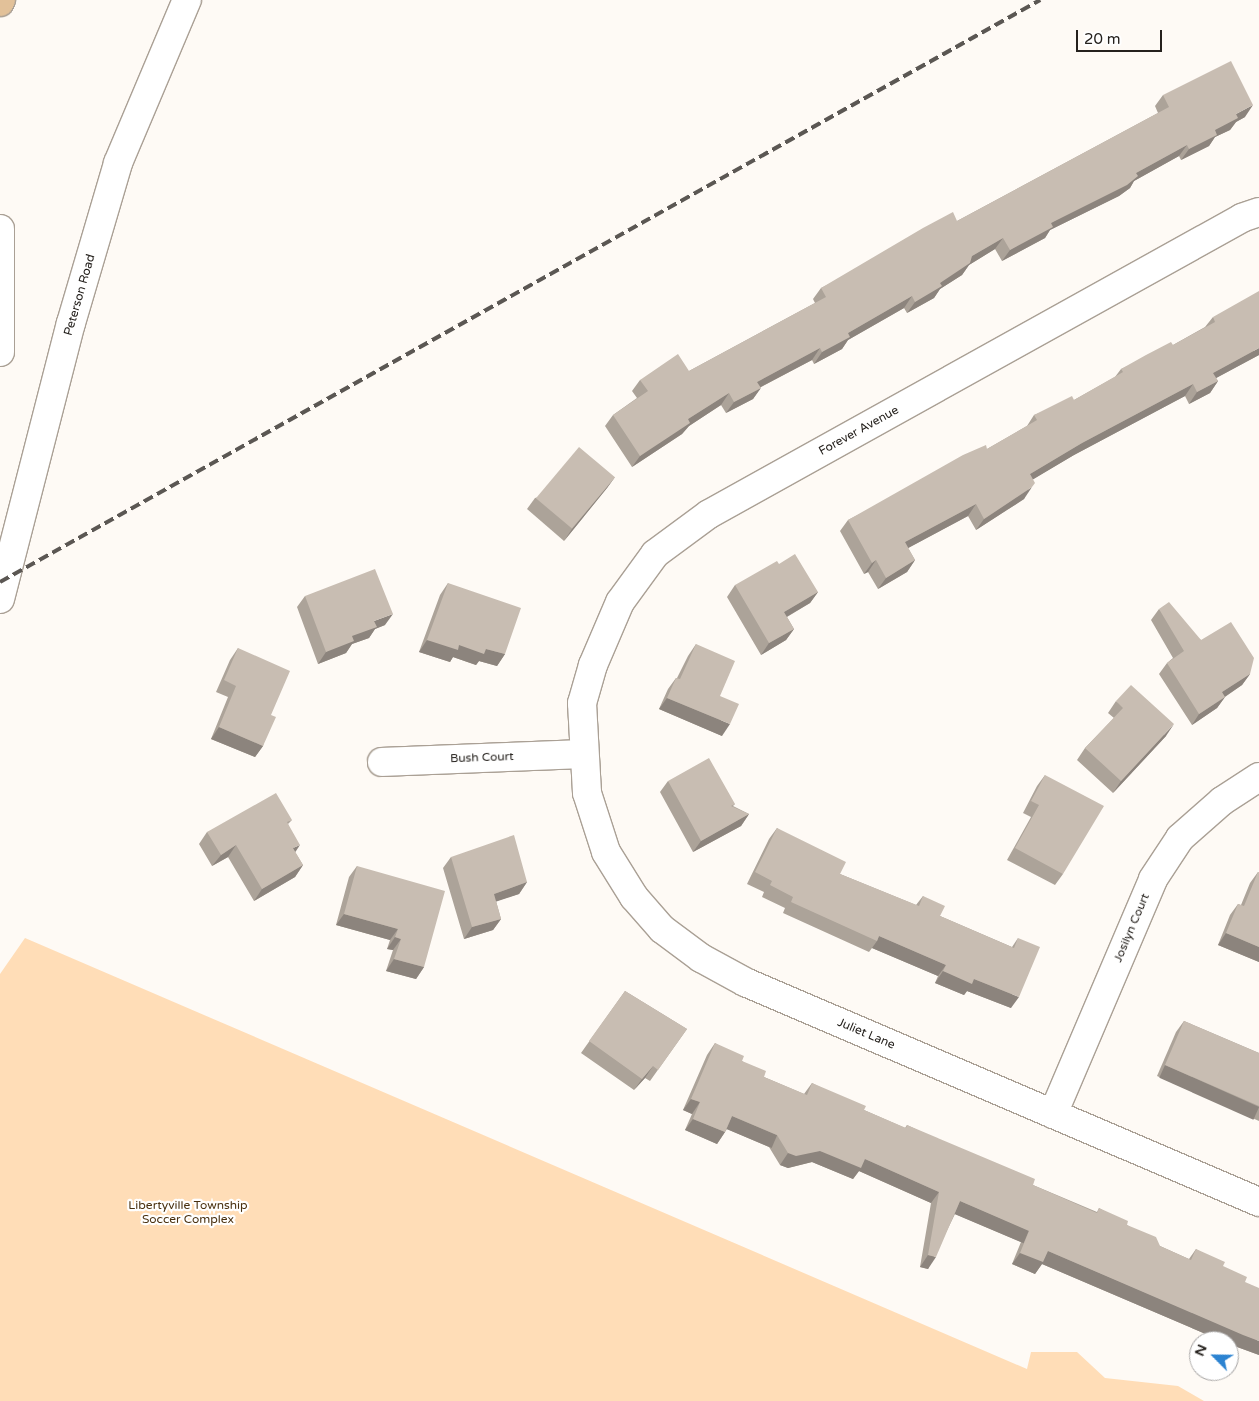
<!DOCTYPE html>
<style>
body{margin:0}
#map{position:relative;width:1259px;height:1401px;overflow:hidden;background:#fefaf5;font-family:"Varela Round",sans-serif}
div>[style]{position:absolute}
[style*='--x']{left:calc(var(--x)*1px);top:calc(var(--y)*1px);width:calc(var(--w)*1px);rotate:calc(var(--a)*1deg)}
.green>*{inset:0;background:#ffddb7}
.roads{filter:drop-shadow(1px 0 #aaa095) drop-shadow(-1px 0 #aaa095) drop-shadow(0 1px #aaa095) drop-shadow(0 -1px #aaa095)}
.minor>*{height:28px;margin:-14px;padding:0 14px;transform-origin:14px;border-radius:14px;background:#fff}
.secondary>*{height:28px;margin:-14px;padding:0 14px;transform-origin:14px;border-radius:14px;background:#fff}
.primary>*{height:28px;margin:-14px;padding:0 14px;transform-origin:14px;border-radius:14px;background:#e2c199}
.rail>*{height:4px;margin-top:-2px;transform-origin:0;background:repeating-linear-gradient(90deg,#5b5753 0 10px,transparent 0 15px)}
.wall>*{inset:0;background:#aca399}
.shaded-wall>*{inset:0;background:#8c847d;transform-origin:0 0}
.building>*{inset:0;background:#c8bdb2;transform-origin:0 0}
span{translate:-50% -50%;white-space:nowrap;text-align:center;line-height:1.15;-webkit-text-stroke:4.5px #fff;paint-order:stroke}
.street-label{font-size:12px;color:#25211d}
.park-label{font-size:12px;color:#49300f}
.north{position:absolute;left:1189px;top:1331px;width:50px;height:50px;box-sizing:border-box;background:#fff;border:1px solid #a8a6a5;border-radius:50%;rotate:293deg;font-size:14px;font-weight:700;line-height:20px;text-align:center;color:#25211d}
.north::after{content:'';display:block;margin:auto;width:18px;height:22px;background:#2c83d1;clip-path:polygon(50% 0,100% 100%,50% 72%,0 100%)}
.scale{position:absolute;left:1076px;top:30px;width:86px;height:22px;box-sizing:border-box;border:2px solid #25211d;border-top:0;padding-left:6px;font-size:15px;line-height:18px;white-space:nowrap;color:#25211d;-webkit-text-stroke:4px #fff;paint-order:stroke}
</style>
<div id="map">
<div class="green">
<i style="clip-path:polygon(25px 938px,1027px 1369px,1031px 1352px,1077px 1352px,1105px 1378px,1178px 1386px,1204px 1401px,0 1401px,0 974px)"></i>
</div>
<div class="roads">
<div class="minor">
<i style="--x:1259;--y:212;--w:18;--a:161"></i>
<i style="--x:1242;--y:218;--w:610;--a:150.95"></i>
<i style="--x:709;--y:514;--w:67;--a:143.5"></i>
<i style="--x:655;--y:554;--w:59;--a:126.1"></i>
<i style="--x:620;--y:602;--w:69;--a:113.2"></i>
<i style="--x:593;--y:665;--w:40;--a:106"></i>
<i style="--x:582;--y:703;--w:90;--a:86.8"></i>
<i style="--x:587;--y:793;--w:62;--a:72.1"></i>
<i style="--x:606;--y:852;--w:53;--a:58.1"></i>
<i style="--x:634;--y:897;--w:43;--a:48.8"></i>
<i style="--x:662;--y:929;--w:49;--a:36.6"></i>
<i style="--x:701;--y:958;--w:50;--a:28.6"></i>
<i style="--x:745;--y:982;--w:559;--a:23.17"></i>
<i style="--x:382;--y:762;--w:200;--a:-2.3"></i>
<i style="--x:1053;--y:1114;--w:255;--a:-66.9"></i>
<i style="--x:1153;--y:879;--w:49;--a:-56.6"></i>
<i style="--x:1180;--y:838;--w:56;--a:-41.4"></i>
<i style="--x:1222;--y:801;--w:44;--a:-33"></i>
</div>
<div class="secondary">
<i style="--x:0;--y:229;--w:123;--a:90"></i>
<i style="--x:0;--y:599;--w:285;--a:-75.6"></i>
<i style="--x:71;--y:323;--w:167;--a:-73.6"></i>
<i style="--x:118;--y:163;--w:177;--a:-67.1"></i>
</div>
<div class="primary">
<i style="--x:0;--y:2;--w:2;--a:-63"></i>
</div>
</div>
<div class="rail">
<i style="--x:0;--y:582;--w:1192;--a:-29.23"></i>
</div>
<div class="wall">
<i style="clip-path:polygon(1163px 95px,1245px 117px,1236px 122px,1230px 130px,1215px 137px,1209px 146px,1181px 160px,1179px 156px,1134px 181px,1130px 188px,1119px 196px,1050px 230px,1045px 238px,1002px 261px,995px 249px,969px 265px,962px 275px,940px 289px,934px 298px,907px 313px,904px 308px,848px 340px,842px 349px,814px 364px,812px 360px,761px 387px,753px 399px,726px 413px,721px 405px,689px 426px,682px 434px,632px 467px,605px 426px,613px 415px,637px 398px,632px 391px,640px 380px,689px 371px,815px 303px,813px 299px,821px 288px,957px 221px,1158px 113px,1155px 106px)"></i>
<i style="clip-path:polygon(1213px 317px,1259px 355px,1216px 378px,1218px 381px,1210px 393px,1189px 404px,1185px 396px,1074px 455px,1033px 479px,1024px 499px,976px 530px,968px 516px,908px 548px,915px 560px,907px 572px,878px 589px,868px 572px,864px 574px,840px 531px,848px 520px,987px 449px,1027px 426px,1034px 415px,1074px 400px,1115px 377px,1121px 369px,1173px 345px,1205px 327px)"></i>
<i style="clip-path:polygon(615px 477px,607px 488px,564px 541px,527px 509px,535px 498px)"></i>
<i style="clip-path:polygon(448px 583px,505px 654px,497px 666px,479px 661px,476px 665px,453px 657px,450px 662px,419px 652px,440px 595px)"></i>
<i style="clip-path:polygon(735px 585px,818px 592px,810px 603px,787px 617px,794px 629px,786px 640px,761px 655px,727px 597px)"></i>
<i style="clip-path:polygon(305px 596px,385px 625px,375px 629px,369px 638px,352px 644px,346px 653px,318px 664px,297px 607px)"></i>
<i style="clip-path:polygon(1159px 609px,1201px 640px,1250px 674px,1242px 685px,1225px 697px,1217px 708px,1192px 725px,1159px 674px,1167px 663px,1173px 658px,1151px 620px)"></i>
<i style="clip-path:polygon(696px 644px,720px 696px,722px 736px,659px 709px,668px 689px,676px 678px,677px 678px,688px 656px)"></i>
<i style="clip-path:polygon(238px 648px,271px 715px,263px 746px,255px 757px,211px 739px,228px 697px,216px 692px,230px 660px)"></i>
<i style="clip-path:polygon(1116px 701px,1166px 736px,1113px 793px,1077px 760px,1085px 748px,1114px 718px,1108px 713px)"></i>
<i style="clip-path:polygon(1045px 775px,1063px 874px,1055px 885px,1007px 860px,1031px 817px,1023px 813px,1037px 786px)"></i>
<i style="clip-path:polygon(668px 781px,735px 804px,733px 806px,749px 814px,741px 826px,693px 852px,660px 792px)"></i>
<i style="clip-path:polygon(292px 820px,288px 824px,295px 852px,303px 865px,295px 877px,254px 901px,228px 857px,212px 866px,199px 844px,207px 832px)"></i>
<i style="clip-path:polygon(777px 828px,840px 874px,916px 905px,923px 896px,940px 916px,1012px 947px,1018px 938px,1011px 1008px,967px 991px,964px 995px,935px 983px,938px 976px,872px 948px,869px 952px,783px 913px,785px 908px,762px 897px,764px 892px,747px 884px,769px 839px)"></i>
<i style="clip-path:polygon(451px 857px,527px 882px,519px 894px,496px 901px,501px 919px,493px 930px,464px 939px,443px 868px)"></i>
<i style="clip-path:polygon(357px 866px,424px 967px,416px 979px,386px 971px,393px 950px,387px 949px,390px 940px,336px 925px,349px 877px)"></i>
<i style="clip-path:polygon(1258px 872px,1259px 872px,1259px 962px,1218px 945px,1230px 915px,1238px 904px,1241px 905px,1250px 883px)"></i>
<i style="clip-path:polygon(625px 991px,687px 1029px,650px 1081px,645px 1078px,634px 1090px,581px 1053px)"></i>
<i style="clip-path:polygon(1184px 1021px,1259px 1053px,1259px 1121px,1157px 1076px,1176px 1032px)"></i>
<i style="clip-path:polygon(715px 1043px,742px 1061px,764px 1077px,804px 1094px,812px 1083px,864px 1110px,905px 1128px,907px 1125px,1033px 1185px,1097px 1212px,1099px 1208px,1127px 1225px,1160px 1246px,1189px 1259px,1196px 1249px,1245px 1282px,1259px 1355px,1229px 1344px,1229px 1341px,1222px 1341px,1042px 1264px,1035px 1274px,1012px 1264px,1021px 1242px,955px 1214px,928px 1269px,920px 1267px,931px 1203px,859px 1171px,853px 1179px,812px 1162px,788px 1168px,780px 1165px,769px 1147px,727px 1129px,717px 1144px,685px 1130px,692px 1114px,683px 1110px,707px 1055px)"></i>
</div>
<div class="shaded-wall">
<i style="clip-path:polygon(1253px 105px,1245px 117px,1236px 122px,1230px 130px,1215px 137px,1209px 146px,1181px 160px,1189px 149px,1236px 114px)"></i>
<i style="clip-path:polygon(1187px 145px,1179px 156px,1134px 181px,1130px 188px,1119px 196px,1050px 230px,1045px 238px,1002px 261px,1010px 250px,1051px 223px,1136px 173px)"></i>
<i style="clip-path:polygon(1003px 238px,995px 249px,969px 265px,962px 275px,940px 289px,934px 298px,907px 313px,915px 302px,940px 283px,972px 256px)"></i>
<i style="clip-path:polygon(912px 296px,904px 308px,848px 340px,842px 349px,814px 364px,822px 352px,848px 333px)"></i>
<i style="clip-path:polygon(820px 348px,812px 360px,749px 393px,757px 382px)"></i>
<i style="clip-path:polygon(1259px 348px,1259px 355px,1205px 384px,1213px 373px)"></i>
<i style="clip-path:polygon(1218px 381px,1210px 393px,1189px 404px,1197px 392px)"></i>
<i style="clip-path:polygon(1193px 384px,1185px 396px,1074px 455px,1022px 486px,1030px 474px,1082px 443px)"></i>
<i style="clip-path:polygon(761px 388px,753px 399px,726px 413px,734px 402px)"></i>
<i style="clip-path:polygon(729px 393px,721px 405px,689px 426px,682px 434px,632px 467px,640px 456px,688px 419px)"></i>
<i style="clip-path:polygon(615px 477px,607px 488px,564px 541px,572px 529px)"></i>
<i style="clip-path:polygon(1032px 487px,1024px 499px,976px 530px,984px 519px)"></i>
<i style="clip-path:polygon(976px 504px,968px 516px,897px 554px,905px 542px)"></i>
<i style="clip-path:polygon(876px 560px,868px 572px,864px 574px,872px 563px)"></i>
<i style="clip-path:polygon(915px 560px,907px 572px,878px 589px,886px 578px)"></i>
<i style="clip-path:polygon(818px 592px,810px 603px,776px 623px,784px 612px)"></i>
<i style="clip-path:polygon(393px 614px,385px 625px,375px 629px,369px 638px,352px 644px,346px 653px,318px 664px,326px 652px,374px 621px)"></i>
<i style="clip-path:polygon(794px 629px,786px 640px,761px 655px,769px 643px)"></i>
<i style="clip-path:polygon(427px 640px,486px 649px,505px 654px,497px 666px,479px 661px,476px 665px,453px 657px,450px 662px,419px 652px)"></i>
<i style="clip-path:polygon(1250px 674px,1242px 685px,1214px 704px,1222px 692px)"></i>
<i style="clip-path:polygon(1225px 697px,1217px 708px,1192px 725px,1199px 714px)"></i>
<i style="clip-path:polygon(667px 698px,730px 724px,722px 736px,659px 709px)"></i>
<i style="clip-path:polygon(1174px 724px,1166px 736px,1113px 793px,1121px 781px)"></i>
<i style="clip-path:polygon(219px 727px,263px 746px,255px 757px,211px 739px)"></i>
<i style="clip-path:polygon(749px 814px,741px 826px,693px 852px,701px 841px)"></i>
<i style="clip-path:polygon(236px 845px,228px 857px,212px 866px,221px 855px)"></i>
<i style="clip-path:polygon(300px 845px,292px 857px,293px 848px)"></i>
<i style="clip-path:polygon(303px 865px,295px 877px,254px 901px,262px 889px)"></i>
<i style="clip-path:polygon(527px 882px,519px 894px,486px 905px,494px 894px)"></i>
<i style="clip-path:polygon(344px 914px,398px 929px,390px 940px,336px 925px)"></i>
<i style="clip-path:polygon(501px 919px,493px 930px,464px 939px,472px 927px)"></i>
<i style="clip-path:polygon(1226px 933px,1259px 947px,1259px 962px,1218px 945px)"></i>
<i style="clip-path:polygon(879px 936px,946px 965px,938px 976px,872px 948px,877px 941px)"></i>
<i style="clip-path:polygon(395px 937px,401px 939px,393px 950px,387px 949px)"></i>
<i style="clip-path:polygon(394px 959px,424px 967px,416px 979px,386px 971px)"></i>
<i style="clip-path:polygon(943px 971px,974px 979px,1019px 997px,1011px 1008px,967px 991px,964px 995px,935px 983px)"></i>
<i style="left:1165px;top:1065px;width:103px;height:14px;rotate:24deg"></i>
<i style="clip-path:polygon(653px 1066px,645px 1078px,634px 1090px,642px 1079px)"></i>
<i style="clip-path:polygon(691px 1099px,700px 1102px,692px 1114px,683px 1110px)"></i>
<i style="left:732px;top:1116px;width:49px;height:14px;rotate:23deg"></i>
<i style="clip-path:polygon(693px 1119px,725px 1132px,717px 1144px,685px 1130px)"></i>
<i style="clip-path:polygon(820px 1151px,865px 1159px,939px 1192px,931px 1203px,859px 1171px,853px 1179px,812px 1162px,788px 1168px,780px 1165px,788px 1153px)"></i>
<i style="left:960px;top:1201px;width:75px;height:14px;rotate:23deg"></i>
<i style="clip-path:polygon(1048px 1251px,1259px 1341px,1259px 1355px,1229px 1344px,1229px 1341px,1222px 1341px,1042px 1264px,1035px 1274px,1012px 1264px,1020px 1253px)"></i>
<i style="clip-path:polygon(928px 1255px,936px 1257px,928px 1269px,920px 1267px)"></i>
</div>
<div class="building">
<i style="clip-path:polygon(1231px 61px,1253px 105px,1236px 114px,1238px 118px,1215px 130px,1217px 135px,1189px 149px,1187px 145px,1136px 173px,1138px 176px,1127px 185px,1051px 223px,1053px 227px,1010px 250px,1003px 238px,972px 256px,970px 263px,940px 283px,942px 286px,915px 302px,912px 296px,848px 333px,850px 337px,822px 352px,820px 348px,757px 382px,761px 388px,734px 402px,729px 393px,688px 419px,690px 423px,640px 456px,613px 415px,648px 391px,640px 380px,678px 354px,689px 371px,826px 297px,821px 288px,923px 228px,953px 212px,957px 221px,1169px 107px,1163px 95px)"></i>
<i style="clip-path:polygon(1259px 291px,1259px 348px,1213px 373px,1218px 381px,1197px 392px,1193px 384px,1082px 443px,1030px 474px,1035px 483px,1032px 487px,984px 519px,976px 504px,905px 542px,915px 560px,886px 578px,876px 560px,872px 563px,848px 520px,963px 455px,986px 445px,987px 449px,1037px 420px,1034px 415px,1072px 396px,1074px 400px,1123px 372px,1121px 369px,1146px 355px,1171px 342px,1173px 345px,1215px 322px,1213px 317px)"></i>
<i style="left:579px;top:447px;width:47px;height:67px;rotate:40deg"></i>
<i style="clip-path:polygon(795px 554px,818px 592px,784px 612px,794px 629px,769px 643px,735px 585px,777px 561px,779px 564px)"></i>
<i style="clip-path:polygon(375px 569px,393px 614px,374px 621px,377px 627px,352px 636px,354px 641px,326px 652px,305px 596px)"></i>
<i style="clip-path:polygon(448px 583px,521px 608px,505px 654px,486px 649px,484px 654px,459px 645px,458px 650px,427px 640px)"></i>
<i style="clip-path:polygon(1169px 602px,1201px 640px,1231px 622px,1254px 658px,1250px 674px,1222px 692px,1225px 697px,1199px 714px,1167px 663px,1184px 651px,1159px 609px)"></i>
<i style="clip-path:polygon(696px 644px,735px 661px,720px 696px,739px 704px,730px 724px,667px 698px,676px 678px,680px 679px)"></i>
<i style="clip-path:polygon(238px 648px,290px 671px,271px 715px,276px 717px,263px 746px,219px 727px,236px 686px,224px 680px)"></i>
<i style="clip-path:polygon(1131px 685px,1174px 724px,1121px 781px,1085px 748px,1123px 708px,1116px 701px)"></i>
<i style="clip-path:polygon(709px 758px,735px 804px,731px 806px,749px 814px,701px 841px,668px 781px)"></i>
<i style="clip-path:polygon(1045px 775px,1104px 806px,1063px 874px,1015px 848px,1039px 805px,1031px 801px)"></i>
<i style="clip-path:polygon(276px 793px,292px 820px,287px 822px,300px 845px,293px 848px,303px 865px,262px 889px,236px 845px,221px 855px,207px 832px)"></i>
<i style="clip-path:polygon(777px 828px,846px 862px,840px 874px,919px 906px,923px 896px,945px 906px,940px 916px,1014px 948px,1018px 938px,1040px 947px,1019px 997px,974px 979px,972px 984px,943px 971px,946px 965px,879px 936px,877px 941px,791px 902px,793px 897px,770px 885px,772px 881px,755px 872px)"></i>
<i style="clip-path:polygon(514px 835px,527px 882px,494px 894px,501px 919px,472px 927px,451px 857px)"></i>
<i style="clip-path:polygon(357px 866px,445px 891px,424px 967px,394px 959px,401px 939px,395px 937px,398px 929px,344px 914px)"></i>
<i style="clip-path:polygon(1258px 872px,1259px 872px,1259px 947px,1226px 933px,1238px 904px,1244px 906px)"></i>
<i style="clip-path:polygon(625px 991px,687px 1029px,658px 1070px,653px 1066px,642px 1079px,589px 1041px)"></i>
<i style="clip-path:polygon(1184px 1021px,1259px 1053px,1259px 1106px,1165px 1065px)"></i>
<i style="clip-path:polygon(715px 1043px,744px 1056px,742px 1061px,766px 1071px,764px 1077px,807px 1095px,812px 1083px,866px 1106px,864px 1110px,906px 1128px,907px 1125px,1035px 1179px,1033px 1185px,1097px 1213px,1099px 1208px,1128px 1221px,1127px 1225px,1156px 1237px,1160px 1246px,1191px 1260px,1196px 1249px,1225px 1262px,1223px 1266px,1247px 1277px,1245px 1282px,1259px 1288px,1259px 1341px,1243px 1335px,1048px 1251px,1043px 1262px,1020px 1253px,1029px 1231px,960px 1201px,936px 1257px,928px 1255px,939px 1192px,865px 1159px,861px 1168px,820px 1151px,796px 1156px,788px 1153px,777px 1135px,732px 1116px,725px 1132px,693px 1119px,700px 1102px,691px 1099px)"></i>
</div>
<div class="street-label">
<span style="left:80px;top:295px;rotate:-74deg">Peterson Road</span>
<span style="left:859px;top:431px;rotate:-29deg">Forever Avenue</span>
<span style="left:482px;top:758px;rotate:-2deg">Bush Court</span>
<span style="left:1132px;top:928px;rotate:-67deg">Josilyn Court</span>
<span style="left:866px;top:1034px;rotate:23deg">Juliet Lane</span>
</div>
<div class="park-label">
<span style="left:188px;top:1213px">Libertyville Township<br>Soccer Complex</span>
</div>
<div class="north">N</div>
<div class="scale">20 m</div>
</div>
